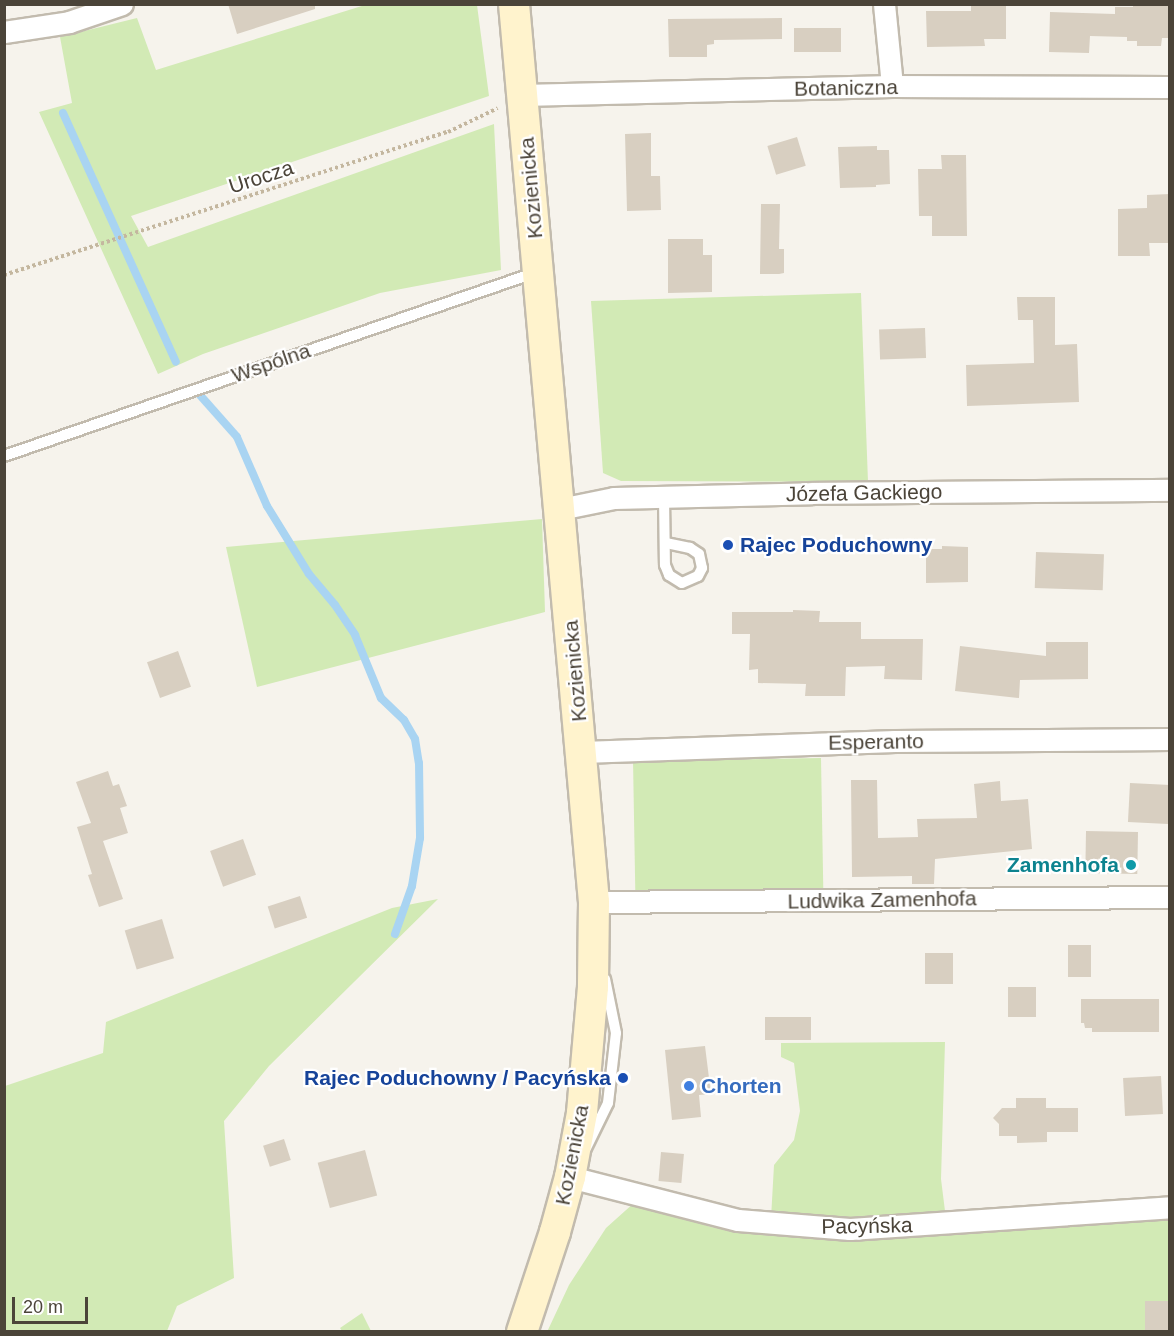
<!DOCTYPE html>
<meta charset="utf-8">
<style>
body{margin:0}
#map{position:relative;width:1174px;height:1336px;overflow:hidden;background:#f6f3ec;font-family:Helvetica,sans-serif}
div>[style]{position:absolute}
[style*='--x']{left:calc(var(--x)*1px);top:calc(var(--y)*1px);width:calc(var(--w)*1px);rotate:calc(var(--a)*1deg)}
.green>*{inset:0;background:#d2eab5;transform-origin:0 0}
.stream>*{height:8px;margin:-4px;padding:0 4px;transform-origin:4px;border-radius:4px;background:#a9d4f2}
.building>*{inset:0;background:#d8cfc1;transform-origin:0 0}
.path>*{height:4px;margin-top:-2px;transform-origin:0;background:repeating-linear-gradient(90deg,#c4b79f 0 3px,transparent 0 6px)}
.roads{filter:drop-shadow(2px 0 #c2bbae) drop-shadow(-2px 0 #c2bbae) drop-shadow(0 2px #c2bbae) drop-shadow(0 -2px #c2bbae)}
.service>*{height:10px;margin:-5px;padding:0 5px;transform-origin:5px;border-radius:5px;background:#fff}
.minor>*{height:21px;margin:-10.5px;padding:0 10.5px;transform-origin:10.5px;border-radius:10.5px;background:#fff}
.secondary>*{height:30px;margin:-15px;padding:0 15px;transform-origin:15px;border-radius:15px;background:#fff3cd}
.dots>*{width:16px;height:16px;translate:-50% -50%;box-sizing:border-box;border:3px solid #fff;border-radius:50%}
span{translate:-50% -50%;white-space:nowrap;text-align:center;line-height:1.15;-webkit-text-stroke:4.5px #fff;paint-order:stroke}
.street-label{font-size:21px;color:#4b4439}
.transit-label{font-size:21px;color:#164399;font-weight:700}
.left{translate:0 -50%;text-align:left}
.right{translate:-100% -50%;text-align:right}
.culture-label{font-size:21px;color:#0d838f;font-weight:700}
.shop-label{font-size:21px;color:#366cbe;font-weight:700}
.frame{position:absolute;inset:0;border:6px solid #4b4439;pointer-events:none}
.scale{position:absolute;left:12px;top:1297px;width:76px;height:27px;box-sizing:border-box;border:3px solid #4b4439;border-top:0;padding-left:8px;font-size:18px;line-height:21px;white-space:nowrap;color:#4b4439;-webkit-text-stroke:4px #fff;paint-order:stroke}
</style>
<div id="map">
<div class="green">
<i style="clip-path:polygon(365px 5px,477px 5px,489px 96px,131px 216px,148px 247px,494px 124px,501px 270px,380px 293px,203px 354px,158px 374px,39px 112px,72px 103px,60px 37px,137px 18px,156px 70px)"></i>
<i style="clip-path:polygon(861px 293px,868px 482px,621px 481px,603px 473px,591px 301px)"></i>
<i style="clip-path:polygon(542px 519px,545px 612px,257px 687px,226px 547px)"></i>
<i style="left:821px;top:758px;width:131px;height:188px;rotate:89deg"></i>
<i style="clip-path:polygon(438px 899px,269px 1066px,224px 1121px,234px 1278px,177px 1306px,167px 1331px,5px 1331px,5px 1086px,103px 1053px,106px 1022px,392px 908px)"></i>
<i style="clip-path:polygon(945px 1042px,941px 1179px,948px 1235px,1169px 1218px,1169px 1331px,547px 1332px,569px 1285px,606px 1228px,635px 1202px,711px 1227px,770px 1236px,774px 1165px,794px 1140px,800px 1111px,794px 1063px,781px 1057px,781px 1043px)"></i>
<i style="clip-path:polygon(362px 1313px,371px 1331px,342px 1331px,340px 1328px)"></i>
</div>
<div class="stream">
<i style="--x:63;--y:113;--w:273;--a:65.6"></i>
<i style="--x:199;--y:394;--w:57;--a:48.5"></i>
<i style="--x:237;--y:437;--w:75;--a:66.5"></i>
<i style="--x:267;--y:506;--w:80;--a:58.3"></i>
<i style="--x:309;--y:574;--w:40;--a:50"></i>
<i style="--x:335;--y:605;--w:36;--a:56"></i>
<i style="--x:355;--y:635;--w:68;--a:67.6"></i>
<i style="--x:381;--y:698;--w:32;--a:44"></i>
<i style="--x:404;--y:720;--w:22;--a:60"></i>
<i style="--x:415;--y:739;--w:24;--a:81"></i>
<i style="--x:419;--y:763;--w:75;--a:89.2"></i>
<i style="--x:420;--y:838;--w:49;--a:99.5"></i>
<i style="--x:412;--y:886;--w:51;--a:109.5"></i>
</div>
<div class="building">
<i style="clip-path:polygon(228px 4px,315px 4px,315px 9px,237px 34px)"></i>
<i style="clip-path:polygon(971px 4px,1006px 4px,1006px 39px,984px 39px,985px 46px,927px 47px,926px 11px,971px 11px)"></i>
<i style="clip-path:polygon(1133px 4px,1170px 4px,1170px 38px,1162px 38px,1161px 46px,1137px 46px,1137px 41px,1127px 41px,1127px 37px,1090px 36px,1089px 53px,1049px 52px,1050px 12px,1115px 14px,1115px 7px,1133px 7px)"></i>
<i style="clip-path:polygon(782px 18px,782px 39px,714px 40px,714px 44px,707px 45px,707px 57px,669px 57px,668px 19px)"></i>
<i style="left:794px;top:28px;width:47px;height:24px"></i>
<i style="clip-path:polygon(651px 133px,651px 176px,660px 176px,661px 210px,627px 211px,625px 134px)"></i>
<i style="left:797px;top:137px;width:30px;height:31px;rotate:73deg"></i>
<i style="clip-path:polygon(877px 146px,877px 150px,889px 150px,890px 184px,876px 185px,876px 187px,840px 188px,838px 147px)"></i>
<i style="clip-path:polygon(941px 155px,966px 155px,967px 236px,932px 236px,932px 216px,919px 216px,918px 169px,942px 169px)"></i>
<i style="clip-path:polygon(1170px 194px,1170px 243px,1149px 243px,1150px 256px,1118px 256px,1118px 209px,1147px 208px,1147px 195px)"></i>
<i style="clip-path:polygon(761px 204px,780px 204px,779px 249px,784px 249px,784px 273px,779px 274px,760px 274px)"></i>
<i style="clip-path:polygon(668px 239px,703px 239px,703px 255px,712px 255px,712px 292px,668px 293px)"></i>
<i style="clip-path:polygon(1017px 297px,1055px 297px,1055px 345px,1077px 344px,1079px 402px,967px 406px,966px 365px,1034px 363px,1033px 320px,1018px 320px)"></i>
<i style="left:925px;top:328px;width:30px;height:46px;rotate:88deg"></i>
<i style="clip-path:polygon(942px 546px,968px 547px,968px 582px,926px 583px,926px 549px,942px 549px)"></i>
<i style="left:1036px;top:552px;width:68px;height:36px;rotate:2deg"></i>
<i style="clip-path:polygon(793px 610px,820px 611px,819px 622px,861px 622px,861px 639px,923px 639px,922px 680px,884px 679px,885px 666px,846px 667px,845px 696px,805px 696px,806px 684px,758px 683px,758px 669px,749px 670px,750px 634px,732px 634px,732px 612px,793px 612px)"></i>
<i style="clip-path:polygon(1046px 642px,1088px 642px,1088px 679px,1020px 680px,1019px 698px,955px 691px,960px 646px,1046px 656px)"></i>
<i style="left:178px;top:651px;width:38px;height:33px;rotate:70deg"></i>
<i style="clip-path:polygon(108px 771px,113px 786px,119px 784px,127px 806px,120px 808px,128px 833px,103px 841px,123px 899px,99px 907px,88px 875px,92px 874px,77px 827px,91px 823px,76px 782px)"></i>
<i style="clip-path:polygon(851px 780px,877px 780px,878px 838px,918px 837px,917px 819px,977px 818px,974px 784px,1000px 781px,1001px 801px,1028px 799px,1032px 849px,935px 859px,934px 884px,912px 884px,912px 876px,852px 877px)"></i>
<i style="left:1130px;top:783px;width:40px;height:39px;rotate:3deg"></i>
<i style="left:1138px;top:832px;width:42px;height:52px;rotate:91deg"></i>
<i style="left:243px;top:839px;width:38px;height:35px;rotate:70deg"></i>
<i style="left:300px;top:896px;width:23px;height:34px;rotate:72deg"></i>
<i style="left:162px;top:919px;width:41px;height:39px;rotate:73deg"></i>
<i style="left:1068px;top:945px;width:23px;height:32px"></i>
<i style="left:925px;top:953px;width:28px;height:31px"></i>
<i style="left:1008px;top:987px;width:28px;height:30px"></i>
<i style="clip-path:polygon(1081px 999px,1159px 999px,1159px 1032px,1092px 1032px,1092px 1028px,1085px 1028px,1084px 1023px,1081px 1023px)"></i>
<i style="left:765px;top:1017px;width:46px;height:23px"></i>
<i style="clip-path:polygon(705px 1046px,711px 1094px,699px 1095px,701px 1117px,672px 1120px,665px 1050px)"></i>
<i style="left:1161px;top:1076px;width:38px;height:38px;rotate:87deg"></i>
<i style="clip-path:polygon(1016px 1098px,1046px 1098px,1046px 1108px,1078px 1108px,1078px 1132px,1047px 1132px,1047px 1142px,1017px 1143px,1017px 1136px,999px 1136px,999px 1124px,993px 1118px,1002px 1108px,1016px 1108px)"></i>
<i style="left:284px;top:1139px;width:22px;height:22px;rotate:72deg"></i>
<i style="left:365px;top:1150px;width:47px;height:49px;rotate:75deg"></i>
<i style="left:661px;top:1152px;width:23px;height:29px;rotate:5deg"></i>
<i style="left:1145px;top:1301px;width:25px;height:31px"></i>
</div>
<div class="path">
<i style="--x:4;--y:275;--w:466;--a:-17.9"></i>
<i style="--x:448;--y:132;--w:55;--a:-25.6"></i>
</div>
<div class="roads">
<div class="service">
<i style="--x:4;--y:456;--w:561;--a:-19.05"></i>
<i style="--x:664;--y:497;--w:68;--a:89.2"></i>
<i style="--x:665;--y:565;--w:11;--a:68"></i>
<i style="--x:669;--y:575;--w:15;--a:32"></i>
<i style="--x:682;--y:583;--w:17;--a:-24"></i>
<i style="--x:698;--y:576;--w:9;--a:-63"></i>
<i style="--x:702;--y:568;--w:14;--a:-102"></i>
<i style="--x:699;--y:554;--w:11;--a:-146"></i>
<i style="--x:690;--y:548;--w:25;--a:-168"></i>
<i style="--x:586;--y:1148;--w:50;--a:-63.9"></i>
<i style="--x:608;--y:1103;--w:70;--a:-83.5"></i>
<i style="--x:616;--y:1033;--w:55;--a:-101.5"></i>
</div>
<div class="minor">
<i style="--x:884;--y:4;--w:82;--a:84.4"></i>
<i style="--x:4;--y:32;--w:66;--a:-8.7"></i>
<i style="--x:69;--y:22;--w:56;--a:-18.8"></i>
<i style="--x:522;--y:95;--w:370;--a:-1.4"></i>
<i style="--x:892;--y:86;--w:278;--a:0.2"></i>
<i style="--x:560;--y:509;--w:55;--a:-11.5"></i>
<i style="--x:614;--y:498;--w:198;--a:-1.4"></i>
<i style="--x:812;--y:493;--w:358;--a:-0.5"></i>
<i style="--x:582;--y:752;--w:313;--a:-2"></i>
<i style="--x:895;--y:741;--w:275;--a:-0.4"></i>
<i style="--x:594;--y:902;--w:576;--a:-0.5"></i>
<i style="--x:570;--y:1177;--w:173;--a:14.4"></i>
<i style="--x:738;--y:1220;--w:112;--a:4.6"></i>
<i style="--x:850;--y:1229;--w:321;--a:-3.9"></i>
</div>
<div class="secondary">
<i style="--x:514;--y:4;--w:902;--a:84.91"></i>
<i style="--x:594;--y:902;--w:85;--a:90.7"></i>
<i style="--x:593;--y:987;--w:126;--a:95"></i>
<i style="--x:582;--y:1113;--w:65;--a:100.6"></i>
<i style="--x:570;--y:1177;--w:57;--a:105.3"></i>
<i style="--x:555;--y:1232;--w:105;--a:108.3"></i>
</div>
</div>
<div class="dots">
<i style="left:728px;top:545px;background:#1a4fb4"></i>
<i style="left:1131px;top:865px;background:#0f9aa8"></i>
<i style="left:623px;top:1078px;background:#1a4fb4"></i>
<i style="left:689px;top:1086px;background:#3f7fe0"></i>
</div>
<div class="street-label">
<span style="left:846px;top:88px;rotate:-1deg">Botaniczna</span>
<span style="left:261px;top:177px;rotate:-18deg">Urocza</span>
<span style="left:531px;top:188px;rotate:-95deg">Kozienicka</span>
<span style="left:271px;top:363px;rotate:-19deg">Wspólna</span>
<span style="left:864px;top:493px;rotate:-1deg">Józefa Gackiego</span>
<span style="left:575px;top:671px;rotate:-95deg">Kozienicka</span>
<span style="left:876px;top:742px;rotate:-1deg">Esperanto</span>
<span style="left:882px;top:900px;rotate:-1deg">Ludwika Zamenhofa</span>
<span style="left:572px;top:1155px;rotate:-79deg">Kozienicka</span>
<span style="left:867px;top:1226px;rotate:-1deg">Pacyńska</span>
</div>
<div class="transit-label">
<span class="left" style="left:740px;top:545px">Rajec Poduchowny</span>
<span class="right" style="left:611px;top:1078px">Rajec Poduchowny / Pacyńska</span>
</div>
<div class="culture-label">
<span class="right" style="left:1119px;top:865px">Zamenhofa</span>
</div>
<div class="shop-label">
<span class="left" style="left:701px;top:1086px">Chorten</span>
</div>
<div class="frame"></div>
<div class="scale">20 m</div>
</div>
